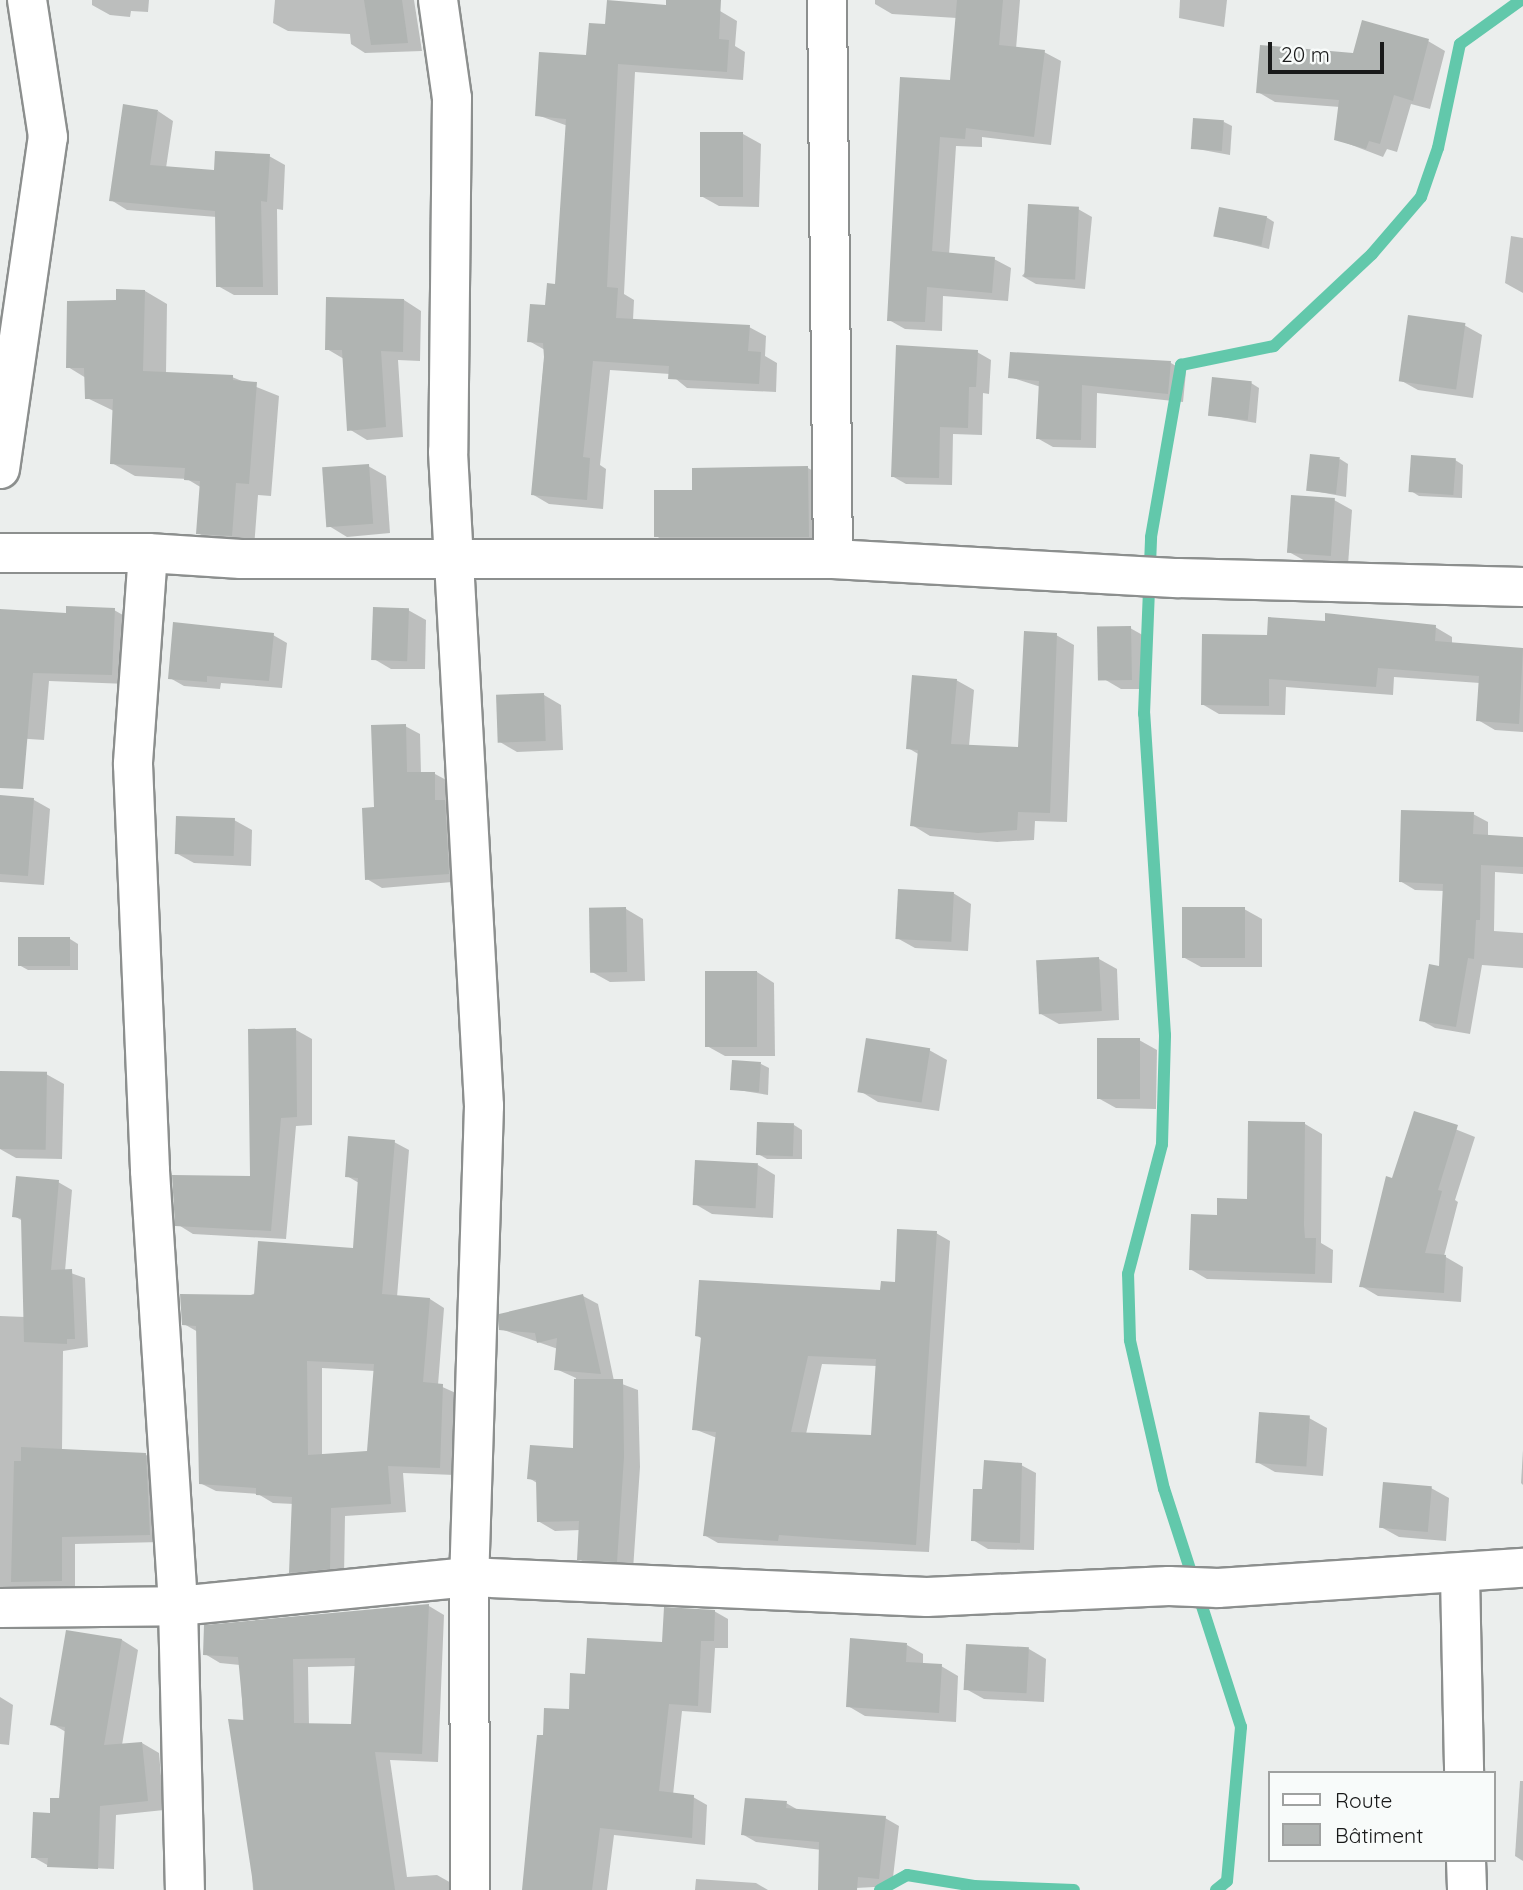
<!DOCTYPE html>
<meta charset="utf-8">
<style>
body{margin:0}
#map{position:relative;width:1523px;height:1890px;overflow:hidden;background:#ebeeed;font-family:Quicksand,sans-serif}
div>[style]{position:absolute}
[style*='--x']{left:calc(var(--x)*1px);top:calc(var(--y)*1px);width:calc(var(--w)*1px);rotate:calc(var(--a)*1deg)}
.shadow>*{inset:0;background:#0003}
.stream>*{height:12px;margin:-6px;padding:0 6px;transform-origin:6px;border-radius:6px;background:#62c8ab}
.building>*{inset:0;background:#b0b4b2;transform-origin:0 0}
.roads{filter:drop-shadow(2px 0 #8c8f8e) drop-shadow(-2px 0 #8c8f8e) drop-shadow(0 2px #8c8f8e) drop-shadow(0 -2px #8c8f8e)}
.minor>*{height:38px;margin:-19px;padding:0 19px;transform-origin:19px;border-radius:19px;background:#fff}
span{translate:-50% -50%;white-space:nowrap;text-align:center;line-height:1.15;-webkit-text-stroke:6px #f8fbfa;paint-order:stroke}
.legend{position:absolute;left:1268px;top:1771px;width:228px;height:91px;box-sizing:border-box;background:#f8fbfa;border:2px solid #9fa1a0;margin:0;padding:9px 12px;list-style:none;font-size:21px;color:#191a1a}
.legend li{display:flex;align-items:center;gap:14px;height:35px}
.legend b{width:35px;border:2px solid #9fa1a0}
.scale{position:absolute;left:1268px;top:42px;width:116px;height:32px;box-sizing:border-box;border:4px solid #191a1a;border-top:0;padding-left:9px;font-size:21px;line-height:24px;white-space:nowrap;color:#191a1a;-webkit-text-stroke:5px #f8fbfa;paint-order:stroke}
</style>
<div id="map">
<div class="shadow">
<i style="clip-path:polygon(92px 0,149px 0,148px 12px,131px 11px,130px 17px,110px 15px,92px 5px)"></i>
<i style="clip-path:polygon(275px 0,414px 0,422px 51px,365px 53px,351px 44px,350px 34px,288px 31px,273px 23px)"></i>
<i style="clip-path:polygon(875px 0,1020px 0,1016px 49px,1044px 52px,1061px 61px,1051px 145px,982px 137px,982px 147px,956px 146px,949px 255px,994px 259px,1011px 268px,1008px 301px,943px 296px,942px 331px,905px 329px,889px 320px,951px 82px,957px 18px,892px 14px,875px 4px)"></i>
<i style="clip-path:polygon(1180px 0,1227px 0,1224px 27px,1179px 18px)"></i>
<i style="clip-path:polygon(720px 11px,737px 21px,735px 46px,745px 52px,743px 80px,635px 72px,624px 294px,634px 300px,633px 320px,749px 327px,766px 336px,765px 356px,777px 363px,776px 392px,687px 388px,670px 374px,610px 370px,600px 465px,606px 469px,603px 509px,549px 504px,532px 494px,545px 350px,529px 341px,556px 286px,568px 126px,537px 115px,588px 57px,607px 26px)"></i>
<i style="clip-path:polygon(1428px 41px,1445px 51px,1430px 109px,1411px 104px,1397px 152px,1387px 149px,1383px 157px,1336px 139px,1340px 107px,1275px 102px,1258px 92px,1354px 55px)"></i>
<i style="clip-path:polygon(158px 111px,173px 121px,166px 168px,215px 172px,269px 156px,285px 165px,283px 210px,277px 209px,278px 295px,234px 295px,218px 286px,217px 217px,127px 210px,111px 200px)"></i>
<i style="clip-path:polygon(1224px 122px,1232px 126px,1230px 155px,1192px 148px)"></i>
<i style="clip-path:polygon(743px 134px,761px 144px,759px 207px,719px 206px,701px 196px)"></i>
<i style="clip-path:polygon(1078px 209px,1092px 217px,1085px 289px,1036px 284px,1022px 276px)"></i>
<i style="clip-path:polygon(1266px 217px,1274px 222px,1269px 249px,1216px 236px)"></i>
<i style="clip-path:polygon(1511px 236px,1523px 238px,1523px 293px,1505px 283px)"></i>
<i style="clip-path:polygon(145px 291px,167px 304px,166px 374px,232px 377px,279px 396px,271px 496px,258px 495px,254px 548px,221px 546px,198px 533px,202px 488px,187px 479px,135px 476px,112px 463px,114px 411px,87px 398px,86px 378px,68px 367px,117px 302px)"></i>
<i style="clip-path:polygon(404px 300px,421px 311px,420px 361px,398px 360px,403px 437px,367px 440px,349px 429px,344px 359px,327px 349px)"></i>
<i style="clip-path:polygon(1464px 325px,1482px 335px,1473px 398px,1418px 390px,1400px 380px)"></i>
<i style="clip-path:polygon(977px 352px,991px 360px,989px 394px,983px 393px,982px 435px,953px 434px,952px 485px,906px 484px,892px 476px)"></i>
<i style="clip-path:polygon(1171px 363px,1186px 372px,1183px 402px,1097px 393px,1096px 448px,1053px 447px,1037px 438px,1041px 387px,1010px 377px)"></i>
<i style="clip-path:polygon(1251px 383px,1259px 388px,1256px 423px,1210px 415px)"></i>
<i style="clip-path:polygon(1340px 459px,1348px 464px,1346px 497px,1309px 490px)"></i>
<i style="clip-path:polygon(1455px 460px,1463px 465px,1462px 498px,1419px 496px,1411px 491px)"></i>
<i style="clip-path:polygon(368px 466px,386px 476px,390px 533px,347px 537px,329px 526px)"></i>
<i style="clip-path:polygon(808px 468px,834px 483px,835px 551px,682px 551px,656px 536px,694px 492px)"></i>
<i style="clip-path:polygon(1334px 500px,1352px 510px,1348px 565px,1307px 562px,1289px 552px)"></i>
<i style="clip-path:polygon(114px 610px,130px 619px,128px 684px,49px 681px,44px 740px,0 737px,0 611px,68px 615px)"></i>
<i style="clip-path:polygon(408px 610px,426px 620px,425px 669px,391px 669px,374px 659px)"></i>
<i style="clip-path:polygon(1327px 615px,1435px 627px,1452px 637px,1452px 644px,1523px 649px,1523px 732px,1495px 730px,1478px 720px,1480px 683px,1394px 677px,1393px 695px,1286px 687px,1285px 715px,1219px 714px,1202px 704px,1268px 637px,1326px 623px)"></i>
<i style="clip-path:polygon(1130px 628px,1148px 638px,1149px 689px,1121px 689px,1104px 679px)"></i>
<i style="clip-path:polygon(273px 635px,287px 643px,282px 688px,221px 683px,220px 689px,184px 686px,170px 678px)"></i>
<i style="clip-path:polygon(1056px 635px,1074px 645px,1067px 822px,1035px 821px,1034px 840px,997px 842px,930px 836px,912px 825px,920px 755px,908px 748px,956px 680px,974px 690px,969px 746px,1020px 749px)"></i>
<i style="clip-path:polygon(544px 695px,561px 705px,563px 750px,517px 752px,500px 742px)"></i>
<i style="clip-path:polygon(405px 726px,420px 734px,421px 774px,435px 774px,450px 782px,464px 881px,382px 888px,367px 879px,376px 809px)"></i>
<i style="clip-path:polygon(0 797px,34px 800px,50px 809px,44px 885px,0 882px)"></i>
<i style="clip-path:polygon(1473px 814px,1488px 822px,1488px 837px,1523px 839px,1523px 874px,1495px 872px,1494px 931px,1523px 933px,1523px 968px,1482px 965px,1470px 1034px,1435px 1028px,1421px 1020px,1440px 968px,1444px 891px,1415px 890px,1400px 881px)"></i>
<i style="clip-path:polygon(234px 820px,252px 830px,251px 866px,194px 863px,176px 853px)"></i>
<i style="clip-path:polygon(953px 893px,971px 904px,968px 951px,915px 948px,897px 938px)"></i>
<i style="clip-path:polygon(626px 909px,643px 919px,645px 981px,610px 982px,592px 972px)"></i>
<i style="clip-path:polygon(1244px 909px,1262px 919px,1262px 967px,1201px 967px,1183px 957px)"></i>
<i style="clip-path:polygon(70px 939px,78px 944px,78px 970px,28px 970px,19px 965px)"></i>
<i style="clip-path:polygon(1099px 959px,1117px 969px,1119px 1020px,1059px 1024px,1041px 1014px)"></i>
<i style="clip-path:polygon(757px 972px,774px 983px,775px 1056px,725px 1056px,707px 1046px)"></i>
<i style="clip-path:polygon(296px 1030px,312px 1039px,312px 1125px,296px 1126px,286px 1239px,193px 1234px,177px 1224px,252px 1178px)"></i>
<i style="clip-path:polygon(1139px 1040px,1157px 1050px,1156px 1109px,1116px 1108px,1098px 1098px)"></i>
<i style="clip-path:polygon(929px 1050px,947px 1060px,939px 1111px,878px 1102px,860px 1091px)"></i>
<i style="clip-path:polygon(761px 1064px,769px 1068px,768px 1095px,732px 1089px)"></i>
<i style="clip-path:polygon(0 1073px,46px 1074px,64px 1084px,62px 1159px,16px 1158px,0 1149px)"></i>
<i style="clip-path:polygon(1415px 1113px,1475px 1137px,1455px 1200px,1458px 1202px,1444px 1256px,1463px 1267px,1461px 1302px,1378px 1296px,1361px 1286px)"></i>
<i style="clip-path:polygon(1305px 1124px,1322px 1134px,1321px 1243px,1333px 1250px,1332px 1283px,1207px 1279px,1190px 1269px,1219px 1217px,1248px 1201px)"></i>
<i style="clip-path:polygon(794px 1125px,802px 1130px,802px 1159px,767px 1159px,758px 1154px)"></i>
<i style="clip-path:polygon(evenodd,394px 1142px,409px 1150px,397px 1297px,430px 1299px,444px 1308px,438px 1385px,458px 1394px,455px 1475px,403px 1473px,406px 1512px,345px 1516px,344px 1577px,306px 1581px,291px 1572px,294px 1504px,273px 1503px,258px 1494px,216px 1491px,200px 1483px,198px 1332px,184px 1324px,355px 1250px,359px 1183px,347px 1176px,394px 1142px,322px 1368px,375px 1371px,369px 1452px,322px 1456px,322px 1368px)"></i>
<i style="clip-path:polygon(758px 1165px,775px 1175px,773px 1218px,712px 1214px,695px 1204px)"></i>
<i style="clip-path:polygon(58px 1182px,72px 1190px,65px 1271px,85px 1278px,88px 1347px,63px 1351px,62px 1451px,146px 1455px,159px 1463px,162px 1542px,75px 1544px,75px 1588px,0 1589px,0 1316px,25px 1317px,23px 1221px,14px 1216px)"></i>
<i style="clip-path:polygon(evenodd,936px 1233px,950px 1241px,929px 1552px,718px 1543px,704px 1535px,717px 1438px,694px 1429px,702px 1339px,697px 1335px,882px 1292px,896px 1284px,936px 1233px,822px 1364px,877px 1366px,873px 1436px,806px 1434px,822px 1364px)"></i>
<i style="clip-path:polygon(583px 1296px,598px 1304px,614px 1381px,638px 1390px,640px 1467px,633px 1570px,595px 1568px,579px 1559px,580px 1530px,555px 1531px,538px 1521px,537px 1483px,529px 1478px,575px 1450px,576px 1378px,556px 1369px,558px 1349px,501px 1329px)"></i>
<i style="clip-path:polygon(1309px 1418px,1327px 1428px,1323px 1476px,1275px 1472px,1257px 1462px)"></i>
<i style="clip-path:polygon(1523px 1450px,1523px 1485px,1521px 1483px)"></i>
<i style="clip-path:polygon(1021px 1465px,1036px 1473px,1034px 1550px,988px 1549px,973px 1540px,983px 1491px)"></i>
<i style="clip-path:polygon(1431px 1488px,1449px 1498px,1446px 1541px,1399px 1537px,1381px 1527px)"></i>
<i style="clip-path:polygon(evenodd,429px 1606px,444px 1615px,438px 1762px,390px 1760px,407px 1877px,437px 1875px,453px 1884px,454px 1890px,253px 1890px,240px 1665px,220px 1663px,205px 1654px,429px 1606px,356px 1666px,353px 1726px,309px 1725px,308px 1667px,356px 1666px)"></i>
<i style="clip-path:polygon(714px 1611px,728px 1619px,728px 1648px,715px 1648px,711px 1713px,682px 1711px,673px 1795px,693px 1797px,707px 1805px,705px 1845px,614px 1835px,607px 1890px,524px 1890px,544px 1737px,571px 1711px,587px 1676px,663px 1644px)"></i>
<i style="clip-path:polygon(67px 1632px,122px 1640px,138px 1650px,122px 1745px,142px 1743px,159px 1753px,164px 1810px,116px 1815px,114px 1869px,49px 1866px,33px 1857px,60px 1800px,66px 1732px,52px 1724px)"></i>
<i style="clip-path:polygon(907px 1645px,923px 1654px,923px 1665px,941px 1666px,958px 1676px,956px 1722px,865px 1716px,848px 1706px)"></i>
<i style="clip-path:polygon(1029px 1649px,1046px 1659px,1044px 1702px,984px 1699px,966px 1689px)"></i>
<i style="clip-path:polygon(0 1697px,13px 1705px,9px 1745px,0 1744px)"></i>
<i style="clip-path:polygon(1520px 1781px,1523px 1781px,1523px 1861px,1515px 1856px)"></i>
<i style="clip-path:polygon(786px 1803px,800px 1811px,885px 1818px,899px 1826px,892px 1886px,820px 1890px,822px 1850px,756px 1842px,742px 1834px)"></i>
<i style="clip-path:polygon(696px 1879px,756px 1883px,768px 1890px,695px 1890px)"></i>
</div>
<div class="stream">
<i style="--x:880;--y:1890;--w:31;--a:-29"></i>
<i style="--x:907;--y:1875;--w:68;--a:9.3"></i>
<i style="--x:974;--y:1886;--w:100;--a:2.3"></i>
<i style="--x:1216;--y:1890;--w:14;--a:-39"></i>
<i style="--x:1227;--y:1881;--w:155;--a:-84.8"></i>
<i style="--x:1241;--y:1727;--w:250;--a:-107.9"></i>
<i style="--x:1164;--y:1489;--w:153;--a:-102.9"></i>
<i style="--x:1130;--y:1340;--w:66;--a:-91.7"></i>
<i style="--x:1128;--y:1274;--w:134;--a:-75.3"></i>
<i style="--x:1162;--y:1144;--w:109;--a:-88.4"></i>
<i style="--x:1165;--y:1035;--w:322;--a:-93.7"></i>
<i style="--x:1144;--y:714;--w:177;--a:-87.7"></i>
<i style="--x:1151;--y:537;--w:175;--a:-80.1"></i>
<i style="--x:1181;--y:365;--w:95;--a:-11.5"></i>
<i style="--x:1274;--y:346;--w:134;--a:-43.2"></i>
<i style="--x:1372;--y:254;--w:75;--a:-49.3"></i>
<i style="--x:1421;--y:197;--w:52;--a:-70.9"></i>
<i style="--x:1438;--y:148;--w:106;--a:-78.1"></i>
<i style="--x:1460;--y:44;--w:75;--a:-35.8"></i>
</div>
<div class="building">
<i style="clip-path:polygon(364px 0,402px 0,408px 43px,371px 45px)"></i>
<i style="clip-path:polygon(607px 0,666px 5px,666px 0,721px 0,719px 39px,729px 40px,727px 72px,618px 64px,607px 287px,618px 288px,616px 318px,750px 325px,748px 351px,761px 352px,759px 384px,668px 379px,669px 366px,593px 361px,583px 457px,590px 458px,587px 500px,531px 495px,544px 357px,543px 343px,527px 342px,530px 304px,545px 305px,547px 283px,555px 284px,566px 119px,535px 116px,539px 52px,586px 55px,589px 23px,605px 24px)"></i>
<i style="clip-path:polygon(957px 0,1003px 0,999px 45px,1045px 50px,1034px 137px,966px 128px,965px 139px,940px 137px,932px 251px,995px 257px,992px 293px,927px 287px,925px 322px,887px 321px,900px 77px,950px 80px)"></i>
<i style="clip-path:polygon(1362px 20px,1429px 39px,1413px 101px,1394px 95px,1380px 144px,1369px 141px,1366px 149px,1334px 140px,1339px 100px,1256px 93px,1260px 45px,1353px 53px)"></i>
<i style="clip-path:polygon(123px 104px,158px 110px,150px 165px,214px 170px,215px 151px,270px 154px,267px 202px,261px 201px,263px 287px,216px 287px,215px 211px,109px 201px)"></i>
<i style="left:1193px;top:118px;width:31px;height:31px;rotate:4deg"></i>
<i style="left:700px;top:132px;width:43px;height:65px"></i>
<i style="left:1028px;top:204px;width:51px;height:73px;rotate:3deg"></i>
<i style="left:1219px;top:207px;width:49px;height:30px;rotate:11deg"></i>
<i style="clip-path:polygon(116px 289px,145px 290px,143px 371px,233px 375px,233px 380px,257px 382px,249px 484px,236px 483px,232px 536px,196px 534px,200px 481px,184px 480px,185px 468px,110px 464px,113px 399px,85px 399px,84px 368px,66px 368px,67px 301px,116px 300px)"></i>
<i style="clip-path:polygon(326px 297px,404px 299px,403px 352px,381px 351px,386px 427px,347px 431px,342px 350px,325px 350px)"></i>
<i style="left:1408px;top:315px;width:58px;height:67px;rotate:8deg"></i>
<i style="clip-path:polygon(896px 345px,978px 350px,976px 387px,969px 387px,968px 428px,940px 427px,939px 478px,891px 477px)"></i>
<i style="clip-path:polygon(1010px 352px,1171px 361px,1168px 394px,1082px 385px,1081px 440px,1036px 439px,1039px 381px,1008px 378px)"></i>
<i style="left:1212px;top:377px;width:40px;height:39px;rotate:6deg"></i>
<i style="left:1310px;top:454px;width:30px;height:37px;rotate:6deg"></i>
<i style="left:1411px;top:455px;width:45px;height:37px;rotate:4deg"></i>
<i style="left:369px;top:464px;width:60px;height:47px;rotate:86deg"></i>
<i style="clip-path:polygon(808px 466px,809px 537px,654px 537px,654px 490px,692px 490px,692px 468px)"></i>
<i style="left:1291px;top:495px;width:44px;height:58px;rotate:4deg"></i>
<i style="clip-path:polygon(66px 606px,115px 608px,112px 675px,33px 673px,23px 789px,0 788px,0 609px,66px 613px)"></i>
<i style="left:373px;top:607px;width:36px;height:53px;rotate:2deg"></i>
<i style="clip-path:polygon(1325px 613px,1436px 625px,1435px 641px,1523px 648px,1519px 724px,1476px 721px,1479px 676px,1378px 668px,1376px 687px,1269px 679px,1269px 706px,1201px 705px,1202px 634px,1267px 635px,1268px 617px,1325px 621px)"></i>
<i style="clip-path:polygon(173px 622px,274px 633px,269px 681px,207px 676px,207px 682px,168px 679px)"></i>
<i style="left:1131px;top:626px;width:54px;height:34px;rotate:89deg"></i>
<i style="clip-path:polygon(1024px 631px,1057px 633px,1050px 813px,1018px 812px,1017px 830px,978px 833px,910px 826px,918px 750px,906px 749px,912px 675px,957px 679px,951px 744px,1018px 747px)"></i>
<i style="left:544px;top:693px;width:48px;height:48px;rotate:88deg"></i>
<i style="clip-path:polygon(406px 724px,407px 772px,435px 772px,435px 800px,445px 800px,449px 874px,365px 880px,362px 808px,374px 807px,371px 725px)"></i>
<i style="clip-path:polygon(0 795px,34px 798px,28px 876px,0 874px)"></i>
<i style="clip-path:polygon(1401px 810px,1474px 812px,1473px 834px,1523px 837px,1523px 867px,1481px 865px,1480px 920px,1476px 920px,1474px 959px,1468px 958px,1456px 1027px,1419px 1021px,1429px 964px,1439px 966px,1443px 884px,1399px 882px)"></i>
<i style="left:176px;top:816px;width:59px;height:38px;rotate:2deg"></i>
<i style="left:898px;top:889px;width:56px;height:50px;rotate:3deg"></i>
<i style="left:626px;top:907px;width:65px;height:37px;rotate:89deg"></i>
<i style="left:1182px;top:907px;width:63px;height:51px"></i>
<i style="left:18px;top:937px;width:52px;height:29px"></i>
<i style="left:1099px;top:957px;width:54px;height:63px;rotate:87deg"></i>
<i style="left:705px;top:971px;width:52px;height:76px"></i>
<i style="clip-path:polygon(296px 1028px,297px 1117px,281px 1118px,271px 1231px,175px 1226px,172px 1175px,250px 1176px,248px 1029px)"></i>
<i style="left:866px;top:1038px;width:65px;height:55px;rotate:9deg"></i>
<i style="left:1097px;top:1038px;width:43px;height:61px"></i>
<i style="left:732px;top:1060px;width:29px;height:30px;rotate:4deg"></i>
<i style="left:0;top:1071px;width:47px;height:78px;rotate:1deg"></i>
<i style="clip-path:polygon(1414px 1111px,1458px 1125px,1438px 1190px,1442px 1191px,1425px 1253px,1446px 1255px,1444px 1293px,1359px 1287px,1386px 1176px,1392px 1178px)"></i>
<i style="clip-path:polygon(1248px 1121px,1305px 1122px,1304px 1225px,1305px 1238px,1316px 1238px,1315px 1274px,1189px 1270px,1191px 1214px,1217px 1215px,1217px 1198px,1247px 1199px)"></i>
<i style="left:757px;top:1122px;width:37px;height:33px;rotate:2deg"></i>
<i style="clip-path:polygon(evenodd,348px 1136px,395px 1140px,382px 1294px,430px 1298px,423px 1382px,443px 1384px,440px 1468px,388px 1466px,391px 1504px,331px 1508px,330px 1569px,289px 1573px,292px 1497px,256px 1495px,256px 1488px,199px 1484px,196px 1326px,182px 1325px,180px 1294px,254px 1295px,258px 1241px,353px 1248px,358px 1178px,345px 1177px,348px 1136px,307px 1361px,374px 1364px,367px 1451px,308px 1455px,307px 1361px)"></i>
<i style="left:695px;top:1160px;width:63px;height:45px;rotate:3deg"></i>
<i style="clip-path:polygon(16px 1176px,59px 1180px,51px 1270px,72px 1269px,75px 1339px,67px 1339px,67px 1344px,24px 1342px,21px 1218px,12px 1217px)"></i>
<i style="clip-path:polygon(evenodd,897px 1229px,937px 1231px,916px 1545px,779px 1535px,778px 1541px,703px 1536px,716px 1432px,692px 1430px,701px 1337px,695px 1336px,699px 1280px,880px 1290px,881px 1281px,895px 1282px,897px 1229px,808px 1356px,876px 1359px,871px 1435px,791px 1432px,808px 1356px)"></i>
<i style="clip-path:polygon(583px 1294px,601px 1374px,554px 1370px,557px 1338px,537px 1343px,535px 1333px,499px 1330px,499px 1314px)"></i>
<i style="clip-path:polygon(574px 1379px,623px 1379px,624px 1457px,617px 1562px,577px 1560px,579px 1521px,537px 1522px,536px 1480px,527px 1479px,530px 1445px,573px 1448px)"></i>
<i style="left:1259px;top:1412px;width:51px;height:51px;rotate:4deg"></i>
<i style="clip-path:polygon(21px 1447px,146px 1453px,150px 1535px,62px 1537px,62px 1581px,11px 1582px,14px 1461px,21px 1461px)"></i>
<i style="clip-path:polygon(984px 1460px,1022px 1463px,1020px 1543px,971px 1541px,973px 1489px,982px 1489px)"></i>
<i style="left:1383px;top:1482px;width:49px;height:46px;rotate:5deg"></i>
<i style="clip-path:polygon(evenodd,429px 1604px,422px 1754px,375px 1752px,395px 1890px,254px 1890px,228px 1719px,244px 1720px,238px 1657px,203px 1655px,204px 1625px,429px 1604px,355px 1658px,351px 1724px,294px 1723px,293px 1659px,355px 1658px)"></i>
<i style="clip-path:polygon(664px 1607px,715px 1610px,714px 1641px,701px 1641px,698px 1706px,669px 1704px,659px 1791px,694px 1795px,692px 1838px,600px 1828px,592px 1890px,522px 1890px,537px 1735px,543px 1735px,544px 1708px,569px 1709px,570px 1673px,585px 1674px,587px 1638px,662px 1642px)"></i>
<i style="clip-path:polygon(66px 1630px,122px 1639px,104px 1745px,142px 1742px,148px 1801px,100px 1806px,98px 1869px,47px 1867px,48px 1858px,31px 1858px,33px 1812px,50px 1813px,50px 1798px,59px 1798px,65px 1727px,50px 1725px)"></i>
<i style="clip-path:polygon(850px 1638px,907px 1643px,906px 1662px,942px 1664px,939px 1713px,846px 1707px)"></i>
<i style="left:966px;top:1644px;width:63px;height:46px;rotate:3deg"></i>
<i style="clip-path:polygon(745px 1798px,787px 1801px,786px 1808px,886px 1816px,879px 1879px,858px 1877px,857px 1890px,818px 1890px,819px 1842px,741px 1835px)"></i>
</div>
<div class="roads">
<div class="minor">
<i style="--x:438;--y:0;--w:99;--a:81.9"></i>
<i style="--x:452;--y:98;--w:354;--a:90.6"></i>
<i style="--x:448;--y:452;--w:655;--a:86.85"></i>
<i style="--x:484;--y:1106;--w:471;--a:91.8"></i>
<i style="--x:469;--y:1577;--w:313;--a:89.8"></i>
<i style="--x:827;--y:0;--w:559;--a:89.39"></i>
<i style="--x:0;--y:469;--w:335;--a:-81.8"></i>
<i style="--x:48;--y:137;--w:139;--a:-98.7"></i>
<i style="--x:0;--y:553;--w:148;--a:0"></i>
<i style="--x:148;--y:553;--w:93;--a:3.7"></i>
<i style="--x:241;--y:559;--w:592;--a:0"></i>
<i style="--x:833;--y:559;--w:346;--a:3.2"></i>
<i style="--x:1178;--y:578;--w:345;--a:1.5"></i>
<i style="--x:148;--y:553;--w:212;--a:94.1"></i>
<i style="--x:133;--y:764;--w:407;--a:87.6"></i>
<i style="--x:150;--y:1171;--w:436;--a:86.3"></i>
<i style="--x:178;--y:1606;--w:284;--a:88.6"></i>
<i style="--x:1460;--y:1576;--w:197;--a:88.8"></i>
<i style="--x:0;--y:1608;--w:178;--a:-0.6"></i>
<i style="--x:178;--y:1606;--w:292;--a:-5.7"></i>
<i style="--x:469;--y:1577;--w:458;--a:2.5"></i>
<i style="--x:927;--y:1597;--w:242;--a:-2.6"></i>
<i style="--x:1169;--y:1586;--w:49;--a:2.3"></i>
<i style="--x:1218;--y:1588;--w:306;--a:-3.8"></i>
<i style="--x:1466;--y:1860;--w:30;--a:88"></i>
</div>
</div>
<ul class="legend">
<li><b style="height:9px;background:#fff"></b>Route</li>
<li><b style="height:19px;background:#b0b4b2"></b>Bâtiment</li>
</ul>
<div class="scale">20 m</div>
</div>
